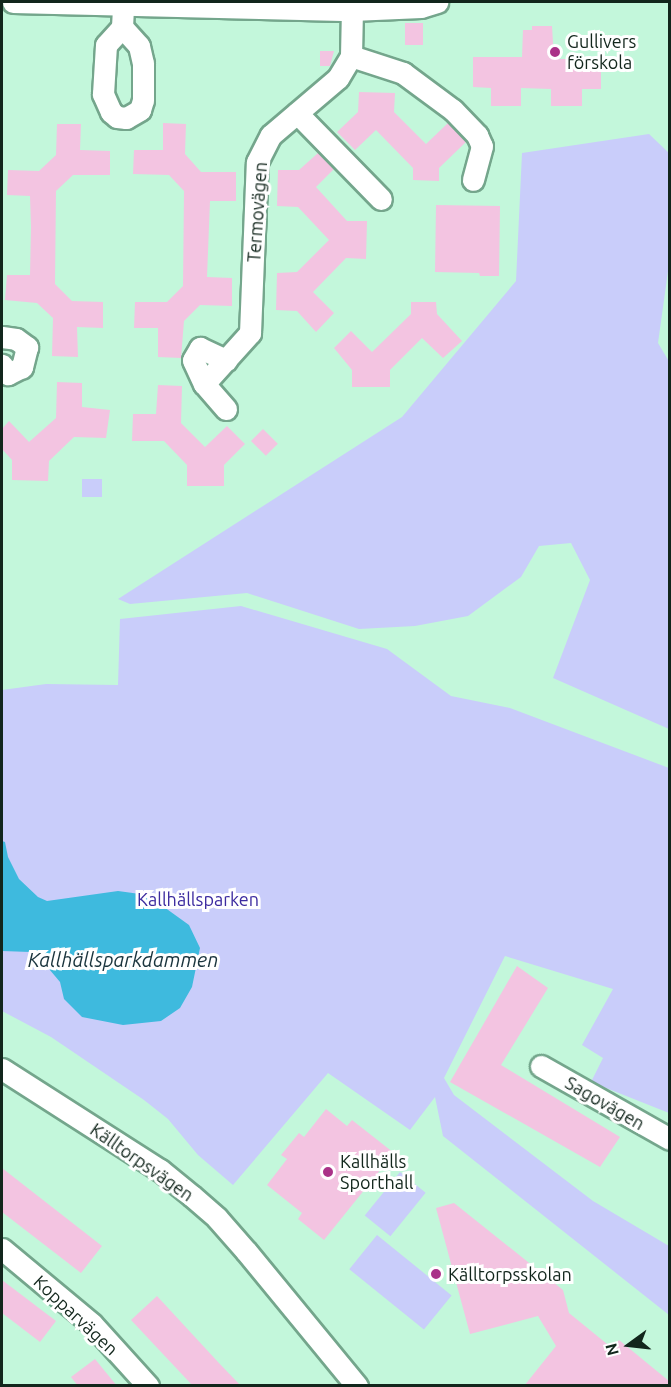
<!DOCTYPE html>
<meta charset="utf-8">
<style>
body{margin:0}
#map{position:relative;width:671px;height:1387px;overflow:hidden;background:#c3f7db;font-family:Ubuntu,sans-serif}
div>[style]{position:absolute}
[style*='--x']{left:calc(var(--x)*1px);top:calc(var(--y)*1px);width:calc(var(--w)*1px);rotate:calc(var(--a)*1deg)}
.green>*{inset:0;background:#c9cdfa;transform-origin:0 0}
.water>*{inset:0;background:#3ebade}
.building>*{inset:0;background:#f3c4e1;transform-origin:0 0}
.roads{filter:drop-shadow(2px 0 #74a68c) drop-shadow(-2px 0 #74a68c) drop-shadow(0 2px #74a68c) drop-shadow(0 -2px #74a68c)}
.minor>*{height:21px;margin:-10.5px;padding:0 10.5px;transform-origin:10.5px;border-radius:10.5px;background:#fff}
.dots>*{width:16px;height:16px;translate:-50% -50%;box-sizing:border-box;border:3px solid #fff;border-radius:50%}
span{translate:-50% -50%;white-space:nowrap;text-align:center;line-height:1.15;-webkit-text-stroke:6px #fff;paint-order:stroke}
.poi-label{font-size:18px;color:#12261c}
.left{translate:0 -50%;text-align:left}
.street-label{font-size:18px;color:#12261c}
.park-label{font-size:18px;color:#3c2b9f}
.water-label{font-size:20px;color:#1a343d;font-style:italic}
.frame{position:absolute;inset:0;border:3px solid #12261c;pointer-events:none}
.north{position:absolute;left:599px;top:1315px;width:60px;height:60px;-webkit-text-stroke:4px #fff;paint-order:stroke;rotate:255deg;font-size:16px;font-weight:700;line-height:24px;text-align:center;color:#12261c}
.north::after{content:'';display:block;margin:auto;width:21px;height:27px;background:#12261c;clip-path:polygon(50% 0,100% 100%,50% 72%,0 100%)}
</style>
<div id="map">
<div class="green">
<i style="clip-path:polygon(649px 134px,670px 154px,669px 264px,658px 343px,670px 363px,669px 729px,553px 678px,590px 580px,571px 543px,539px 546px,521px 577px,468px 616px,415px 626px,359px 629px,247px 593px,130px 604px,118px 599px,402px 417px,516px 281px,522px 153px)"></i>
<i style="left:82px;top:479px;width:20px;height:18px"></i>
<i style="clip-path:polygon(241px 606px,387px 649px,451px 696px,510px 708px,669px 768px,669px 1113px,591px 1082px,603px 1058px,582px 1045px,613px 989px,505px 956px,444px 1078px,454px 1095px,593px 1201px,669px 1246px,669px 1315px,443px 1136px,435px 1097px,410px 1130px,328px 1073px,233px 1185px,198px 1155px,168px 1119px,144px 1100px,51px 1037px,2px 1011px,2px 690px,46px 684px,118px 685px,120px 619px)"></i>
<i style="left:400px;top:1172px;width:33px;height:56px;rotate:39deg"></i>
<i style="left:377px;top:1235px;width:96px;height:44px;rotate:39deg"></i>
</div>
<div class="water">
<i style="clip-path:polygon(2px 841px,5px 842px,8px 857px,19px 879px,38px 897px,47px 901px,118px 891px,140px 894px,164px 907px,189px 925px,200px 948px,192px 987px,180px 1008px,161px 1021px,123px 1025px,82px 1017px,64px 999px,60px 982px,44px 963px,30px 952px,2px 951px)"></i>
</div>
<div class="building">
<i style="left:405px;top:23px;width:18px;height:22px"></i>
<i style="clip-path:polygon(532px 26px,552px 26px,554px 59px,601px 59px,601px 89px,582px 89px,582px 106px,551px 106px,551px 89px,521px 88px,521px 106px,491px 106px,491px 88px,473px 87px,473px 57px,522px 57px,523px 30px,532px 30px)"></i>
<i style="clip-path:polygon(320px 51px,334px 51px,330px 66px,320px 66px)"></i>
<i style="clip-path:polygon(359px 92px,395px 93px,394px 112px,426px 144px,448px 123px,466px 142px,439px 168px,439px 181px,413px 180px,413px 168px,376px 130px,355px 150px,337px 132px,358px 112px)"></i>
<i style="clip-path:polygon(163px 123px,186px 124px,185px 154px,201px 172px,236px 172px,236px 201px,210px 201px,207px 277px,232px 278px,232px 306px,200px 305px,184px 321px,181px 358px,158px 357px,158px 328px,134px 328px,135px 302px,167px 302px,183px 286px,184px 191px,169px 175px,133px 174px,134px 150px,163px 150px)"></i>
<i style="clip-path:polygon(57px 124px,81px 124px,80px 150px,110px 151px,110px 175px,73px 175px,56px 191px,55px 284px,72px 301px,103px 302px,103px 328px,77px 327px,78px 357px,52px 356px,53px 318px,37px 303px,5px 300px,7px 275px,30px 275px,31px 227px,30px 196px,7px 195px,8px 170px,39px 171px,56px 155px)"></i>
<i style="clip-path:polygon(318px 153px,334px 169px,316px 187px,347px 221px,367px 221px,366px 259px,346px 258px,313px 292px,334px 313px,316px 332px,297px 311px,276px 310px,277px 273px,297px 272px,329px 240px,298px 207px,277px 206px,278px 170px,299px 170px)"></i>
<i style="clip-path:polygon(436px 205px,500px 206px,499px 276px,480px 276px,479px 273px,435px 272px)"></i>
<i style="clip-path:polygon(411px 302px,436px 302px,437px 314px,462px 341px,443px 358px,422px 338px,390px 370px,390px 387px,352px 387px,352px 370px,334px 348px,351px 331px,372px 352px,411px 314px)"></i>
<i style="clip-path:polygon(57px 382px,82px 383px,82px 407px,110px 410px,106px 438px,74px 437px,49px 461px,48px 481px,12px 480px,12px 460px,2px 449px,2px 429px,9px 421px,29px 442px,56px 418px)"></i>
<i style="clip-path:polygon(158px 385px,182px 386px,181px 423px,205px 447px,227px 426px,245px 444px,224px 465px,224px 486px,187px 486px,187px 465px,164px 441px,132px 441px,133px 414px,156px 414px)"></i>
<i style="left:263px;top:429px;width:21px;height:17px;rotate:45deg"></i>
<i style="clip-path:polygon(517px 966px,548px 988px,501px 1065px,620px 1137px,600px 1167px,450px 1082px)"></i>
<i style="clip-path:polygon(326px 1109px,347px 1126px,352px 1120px,394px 1153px,324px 1240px,298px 1219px,302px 1213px,267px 1185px,287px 1159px,281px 1155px,299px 1133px,304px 1137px)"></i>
<i style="clip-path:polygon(2px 1168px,102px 1246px,81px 1273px,2px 1212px)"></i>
<i style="clip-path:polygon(454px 1203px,563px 1290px,569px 1313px,612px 1348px,619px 1340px,669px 1381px,669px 1386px,524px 1386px,556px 1346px,538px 1316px,470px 1334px,436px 1208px)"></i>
<i style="clip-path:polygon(2px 1280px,56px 1321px,40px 1342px,2px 1313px)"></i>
<i style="clip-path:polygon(157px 1296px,218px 1362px,241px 1386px,193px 1386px,131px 1320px)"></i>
<i style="clip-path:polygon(95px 1359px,117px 1386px,78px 1386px,71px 1377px)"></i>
</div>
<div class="roads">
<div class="minor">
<i style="--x:13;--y:2;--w:339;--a:1.4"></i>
<i style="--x:352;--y:10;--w:69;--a:-2.5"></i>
<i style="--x:421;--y:7;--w:17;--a:-17"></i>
<i style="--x:122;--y:27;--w:25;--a:48"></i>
<i style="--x:139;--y:46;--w:17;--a:77"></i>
<i style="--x:143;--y:63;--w:37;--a:90"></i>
<i style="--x:143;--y:100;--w:10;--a:107"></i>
<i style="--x:140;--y:110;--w:16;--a:150"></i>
<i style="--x:126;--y:118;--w:9;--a:-174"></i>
<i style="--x:117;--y:117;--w:8;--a:-140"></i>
<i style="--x:111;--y:112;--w:20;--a:-114"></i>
<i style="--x:103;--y:94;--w:49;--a:-86.5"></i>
<i style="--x:106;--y:45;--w:24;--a:-48"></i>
<i style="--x:122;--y:27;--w:21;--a:-87"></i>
<i style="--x:351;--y:56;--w:55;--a:18.1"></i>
<i style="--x:403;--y:73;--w:62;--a:36.5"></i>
<i style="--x:453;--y:110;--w:35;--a:46"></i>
<i style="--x:477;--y:135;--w:12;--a:66"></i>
<i style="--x:482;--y:146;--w:35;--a:105"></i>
<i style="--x:297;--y:113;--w:120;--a:45.7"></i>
<i style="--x:2;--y:337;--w:14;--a:8"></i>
<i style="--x:16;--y:339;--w:14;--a:36"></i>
<i style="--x:27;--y:347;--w:21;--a:104"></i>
<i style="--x:22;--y:367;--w:16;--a:153"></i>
<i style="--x:8;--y:374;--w:11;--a:-124"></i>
<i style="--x:204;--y:384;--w:26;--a:-115"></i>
<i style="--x:193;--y:360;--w:14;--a:-60"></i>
<i style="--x:200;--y:348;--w:29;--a:25"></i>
<i style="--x:226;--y:409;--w:33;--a:-131"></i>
<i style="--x:204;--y:384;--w:69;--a:-48"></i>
<i style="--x:250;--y:333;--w:171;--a:-87.7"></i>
<i style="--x:257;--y:162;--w:30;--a:-63"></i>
<i style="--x:271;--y:135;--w:88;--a:-40.4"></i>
<i style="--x:338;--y:78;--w:26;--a:-59"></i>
<i style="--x:351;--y:56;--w:46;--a:-88.8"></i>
<i style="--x:541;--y:1066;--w:148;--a:29.5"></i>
<i style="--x:2;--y:1069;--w:188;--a:32.6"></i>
<i style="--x:160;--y:1170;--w:41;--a:39.1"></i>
<i style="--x:192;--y:1196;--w:33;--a:41"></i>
<i style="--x:217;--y:1218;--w:44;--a:48.7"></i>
<i style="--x:246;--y:1251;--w:175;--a:50.6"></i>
<i style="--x:2;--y:1249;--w:117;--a:39.8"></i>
<i style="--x:92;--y:1324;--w:84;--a:47.9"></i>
</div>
</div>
<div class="dots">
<i style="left:555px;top:52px;background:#aa3288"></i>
<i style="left:328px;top:1172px;background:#aa3288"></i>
<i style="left:436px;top:1274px;background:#aa3288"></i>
</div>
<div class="poi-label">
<span class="left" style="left:567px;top:52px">Gullivers<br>förskola</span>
<span class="left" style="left:340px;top:1172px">Kallhälls<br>Sporthall</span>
<span class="left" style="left:448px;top:1274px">Källtorpsskolan</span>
</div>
<div class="street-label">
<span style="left:257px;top:212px;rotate:-86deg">Termovägen</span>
<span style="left:605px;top:1103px;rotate:30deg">Sagovägen</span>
<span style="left:142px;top:1162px;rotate:35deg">Källtorpsvägen</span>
<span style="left:76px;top:1315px;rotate:43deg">Kopparvägen</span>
</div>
<div class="park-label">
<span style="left:198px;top:899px">Kallhällsparken</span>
</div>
<div class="water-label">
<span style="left:123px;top:959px">Kallhällsparkdammen</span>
</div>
<div class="frame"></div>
<div class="north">N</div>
</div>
